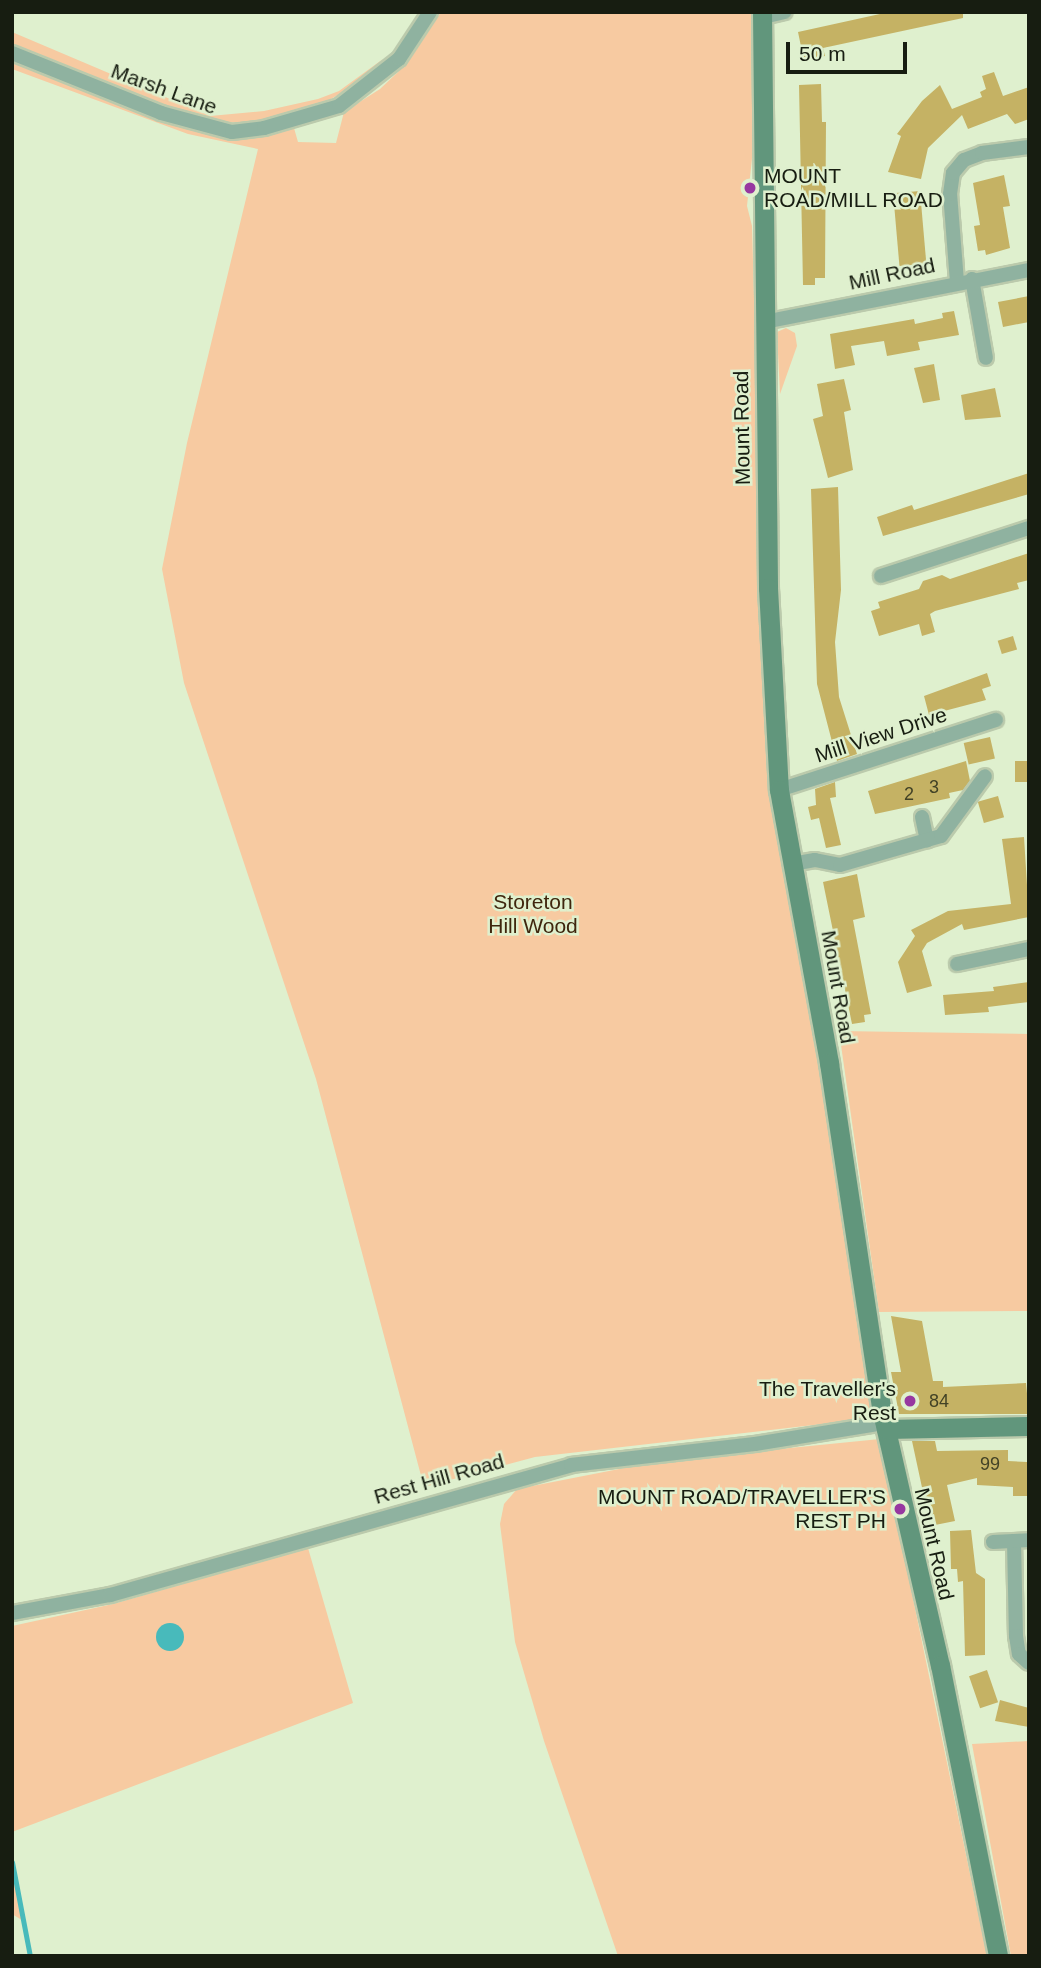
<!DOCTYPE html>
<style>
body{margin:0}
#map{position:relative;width:1041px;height:1968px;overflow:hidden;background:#dff0ce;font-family:Helvetica,sans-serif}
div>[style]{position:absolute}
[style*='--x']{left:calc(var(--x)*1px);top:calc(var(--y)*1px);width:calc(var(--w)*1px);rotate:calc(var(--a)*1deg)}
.green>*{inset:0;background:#f7caa1}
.water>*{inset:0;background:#48babb}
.round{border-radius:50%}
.stream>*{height:5px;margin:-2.5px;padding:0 2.5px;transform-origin:2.5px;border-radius:2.5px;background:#48babb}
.building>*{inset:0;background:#c5b264;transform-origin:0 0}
.roads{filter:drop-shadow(2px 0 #bbcaac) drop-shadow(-2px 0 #bbcaac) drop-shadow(0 2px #bbcaac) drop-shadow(0 -2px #bbcaac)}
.street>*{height:14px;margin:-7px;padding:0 7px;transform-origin:7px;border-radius:7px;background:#8fb2a0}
.secondary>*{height:19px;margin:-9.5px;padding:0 9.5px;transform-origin:9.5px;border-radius:9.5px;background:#61967c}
.dots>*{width:19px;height:19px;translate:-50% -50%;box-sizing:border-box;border:4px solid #dff0ce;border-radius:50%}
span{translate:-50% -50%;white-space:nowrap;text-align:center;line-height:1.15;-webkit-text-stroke:5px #dff0ce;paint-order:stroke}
.number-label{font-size:18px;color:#424226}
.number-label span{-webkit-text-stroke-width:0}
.street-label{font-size:21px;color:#171d11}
.poi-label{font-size:21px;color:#171d11}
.left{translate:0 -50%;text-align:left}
.right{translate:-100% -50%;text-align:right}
.park-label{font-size:21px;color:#3f260d}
.frame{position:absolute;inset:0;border:14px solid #171d11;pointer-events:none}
.scale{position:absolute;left:786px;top:42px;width:121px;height:32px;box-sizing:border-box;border:4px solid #171d11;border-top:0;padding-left:9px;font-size:21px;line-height:24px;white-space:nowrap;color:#171d11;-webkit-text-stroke:5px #dff0ce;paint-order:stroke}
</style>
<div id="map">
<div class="green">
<i style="clip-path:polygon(441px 12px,751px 12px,753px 149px,747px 206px,752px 226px,767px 759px,825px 1092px,874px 1418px,535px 1457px,424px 1487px,316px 1079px,184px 683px,162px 569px,187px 443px,258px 149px,188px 134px,12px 69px,12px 62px,192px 129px,250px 139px,294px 128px,298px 142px,336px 143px,344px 112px,380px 89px,398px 72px)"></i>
<i style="clip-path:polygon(12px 32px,210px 116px,264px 111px,318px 99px,339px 91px,383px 59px,366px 78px,321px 105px,266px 121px,222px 123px,160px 105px,12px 44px)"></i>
<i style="clip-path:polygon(786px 328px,795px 333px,797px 346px,780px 394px,777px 332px)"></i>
<i style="clip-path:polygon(839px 1031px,1029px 1034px,1029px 1311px,879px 1312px)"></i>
<i style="clip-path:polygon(880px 1439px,987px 1956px,618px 1956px,544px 1741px,515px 1642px,500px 1524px,504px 1504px,517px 1489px,660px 1461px)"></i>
<i style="clip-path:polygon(308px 1548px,353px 1703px,12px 1832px,12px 1626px,113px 1604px)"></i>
<i style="clip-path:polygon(1029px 1741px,1029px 1956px,1011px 1956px,972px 1744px)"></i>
<i style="clip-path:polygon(12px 1862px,25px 1922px,12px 1914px)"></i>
</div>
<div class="water">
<i class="round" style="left:156px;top:1623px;width:28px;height:28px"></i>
</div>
<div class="stream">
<i style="--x:12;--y:1862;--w:96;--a:79.2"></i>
</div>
<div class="building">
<i style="clip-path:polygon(889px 12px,963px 12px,963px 18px,823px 48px,825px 56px,804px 61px,798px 32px)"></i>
<i style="clip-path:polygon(994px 72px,1003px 96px,1029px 87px,1029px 119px,1015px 124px,1007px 114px,968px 129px,962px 115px,928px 148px,921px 179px,888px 172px,901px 136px,897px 134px,922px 101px,940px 85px,952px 109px,982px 97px,980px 92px,986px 89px,982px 76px)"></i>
<i style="clip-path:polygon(821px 84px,822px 122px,826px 122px,825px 278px,815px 278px,815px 285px,803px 285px,799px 85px)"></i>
<i style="clip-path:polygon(1004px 175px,1010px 206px,1003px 207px,1010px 248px,986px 255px,985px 250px,978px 251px,974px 226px,980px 225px,973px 183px)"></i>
<i style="left:920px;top:191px;width:73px;height:27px;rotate:85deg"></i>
<i style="clip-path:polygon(1029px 296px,1029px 322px,1003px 327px,998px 302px)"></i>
<i style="clip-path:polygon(954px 311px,959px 335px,918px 342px,920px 350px,887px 356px,884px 341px,851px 346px,855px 365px,835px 369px,830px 334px,914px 319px,915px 324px,943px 318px,942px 313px)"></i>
<i style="clip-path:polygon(934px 364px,940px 400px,923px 403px,914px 368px)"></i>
<i style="clip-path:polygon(844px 379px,851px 410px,844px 412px,853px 470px,828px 478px,813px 419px,823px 416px,817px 384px)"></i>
<i style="clip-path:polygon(995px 388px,1001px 417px,965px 420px,961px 395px)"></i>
<i style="clip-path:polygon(1029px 473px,1029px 494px,883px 536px,877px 517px,912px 505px,914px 510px)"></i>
<i style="clip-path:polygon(838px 487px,841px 590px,835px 642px,839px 697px,857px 754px,837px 761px,817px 684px,811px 489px)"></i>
<i style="clip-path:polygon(1029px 553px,1029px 580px,1017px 583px,1019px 589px,935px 611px,930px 614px,935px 632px,922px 636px,919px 624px,879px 636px,871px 611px,880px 608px,878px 602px,919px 589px,923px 581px,942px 575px,950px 579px)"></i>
<i style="left:1013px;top:636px;width:14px;height:16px;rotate:73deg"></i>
<i style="clip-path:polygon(987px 673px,991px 686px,982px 689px,986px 700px,929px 715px,924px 696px)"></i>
<i style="left:990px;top:737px;width:22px;height:27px;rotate:77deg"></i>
<i style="clip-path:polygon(966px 761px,970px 781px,963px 790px,949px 793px,950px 798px,875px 814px,868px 791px)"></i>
<i style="left:1029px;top:761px;width:21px;height:14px;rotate:90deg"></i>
<i style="clip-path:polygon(835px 782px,836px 797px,830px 798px,841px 845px,826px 848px,819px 818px,811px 820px,808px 807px,816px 805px,815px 789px)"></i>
<i style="left:998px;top:796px;width:22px;height:21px;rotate:74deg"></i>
<i style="clip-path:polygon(1024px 837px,1029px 917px,964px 930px,962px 924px,927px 943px,922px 951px,932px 986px,907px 993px,898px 962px,915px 936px,911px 930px,948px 911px,1011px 904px,1002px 839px)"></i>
<i style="clip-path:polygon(857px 874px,865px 917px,853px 920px,871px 1014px,864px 1015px,865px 1022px,852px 1024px,823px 882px)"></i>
<i style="clip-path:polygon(1029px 982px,1029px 1002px,988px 1007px,989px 1012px,945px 1015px,943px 995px,994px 991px,993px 987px)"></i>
<i style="clip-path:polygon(891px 1316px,922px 1321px,933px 1381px,943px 1381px,943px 1387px,1026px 1383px,1029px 1414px,899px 1414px,891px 1372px,901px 1372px)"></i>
<i style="clip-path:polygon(912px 1441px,935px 1441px,937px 1451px,1008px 1450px,1008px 1461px,1027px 1462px,1029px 1496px,1013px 1496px,1013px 1487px,977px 1485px,977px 1478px,947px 1485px,955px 1521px,935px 1525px,934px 1519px,929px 1520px)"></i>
<i style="clip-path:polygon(971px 1530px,976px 1573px,985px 1579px,985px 1655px,965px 1656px,963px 1581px,958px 1582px,957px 1569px,951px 1569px,950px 1531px)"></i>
<i style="left:987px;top:1670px;width:34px;height:19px;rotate:71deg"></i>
<i style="clip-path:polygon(1000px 1700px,1029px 1708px,1029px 1727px,995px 1721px)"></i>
</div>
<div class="roads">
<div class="street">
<i style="--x:763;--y:17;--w:22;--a:-13"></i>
<i style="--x:12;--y:53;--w:161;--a:21.9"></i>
<i style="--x:161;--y:113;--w:73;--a:15"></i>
<i style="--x:232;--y:132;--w:32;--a:-7"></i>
<i style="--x:264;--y:128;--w:78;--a:-16.3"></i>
<i style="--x:339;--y:106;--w:76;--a:-38.1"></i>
<i style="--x:399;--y:59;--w:56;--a:-56.6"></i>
<i style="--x:972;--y:279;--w:80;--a:80"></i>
<i style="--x:957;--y:282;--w:88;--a:-94.5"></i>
<i style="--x:950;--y:194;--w:21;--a:-82"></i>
<i style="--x:953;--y:173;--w:17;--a:-50"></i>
<i style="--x:964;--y:160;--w:19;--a:-21"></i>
<i style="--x:982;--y:153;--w:47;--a:-7.3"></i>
<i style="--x:764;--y:322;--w:270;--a:-11.1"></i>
<i style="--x:881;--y:576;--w:156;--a:-18"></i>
<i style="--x:779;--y:790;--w:228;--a:-17.9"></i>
<i style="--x:922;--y:817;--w:24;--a:78"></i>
<i style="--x:792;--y:864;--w:23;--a:-10"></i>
<i style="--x:815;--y:860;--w:25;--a:11"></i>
<i style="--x:840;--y:865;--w:105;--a:-16"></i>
<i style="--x:941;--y:836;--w:74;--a:-53.7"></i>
<i style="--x:957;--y:964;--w:74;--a:-11.8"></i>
<i style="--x:1014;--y:1541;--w:95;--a:88.8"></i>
<i style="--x:1016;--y:1636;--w:18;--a:81"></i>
<i style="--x:1019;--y:1654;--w:13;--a:42"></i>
<i style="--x:993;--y:1542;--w:36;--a:-3"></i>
<i style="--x:12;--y:1613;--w:100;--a:-10.4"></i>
<i style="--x:110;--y:1595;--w:479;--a:-15.7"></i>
<i style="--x:571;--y:1465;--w:185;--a:-6.5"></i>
<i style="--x:755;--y:1444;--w:132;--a:-9.2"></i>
</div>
<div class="secondary">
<i style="--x:762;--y:12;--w:576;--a:89.4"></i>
<i style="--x:768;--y:588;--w:202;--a:86.9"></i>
<i style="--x:779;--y:790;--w:278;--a:79.6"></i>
<i style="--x:829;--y:1063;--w:349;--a:81.4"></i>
<i style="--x:881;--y:1408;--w:264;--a:77.1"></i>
<i style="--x:940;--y:1665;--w:297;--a:78.7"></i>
<i style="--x:886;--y:1429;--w:143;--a:-1.2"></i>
</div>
</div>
<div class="dots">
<i style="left:750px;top:188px;background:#9738a0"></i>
<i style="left:910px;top:1401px;background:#9738a0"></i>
<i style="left:900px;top:1509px;background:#9738a0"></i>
</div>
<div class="number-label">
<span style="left:934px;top:787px">3</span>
<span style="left:909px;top:794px">2</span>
<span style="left:939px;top:1401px">84</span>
<span style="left:990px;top:1464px">99</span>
</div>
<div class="street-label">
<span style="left:164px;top:89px;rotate:20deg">Marsh Lane</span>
<span style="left:892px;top:274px;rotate:-12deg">Mill Road</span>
<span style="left:742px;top:428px;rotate:-91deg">Mount Road</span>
<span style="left:881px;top:735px;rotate:-18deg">Mill View Drive</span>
<span style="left:838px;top:987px;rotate:80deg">Mount Road</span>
<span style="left:439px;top:1479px;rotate:-16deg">Rest Hill Road</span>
<span style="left:934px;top:1544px;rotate:77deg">Mount Road</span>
</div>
<div class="poi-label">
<span class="left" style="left:764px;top:188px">MOUNT<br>ROAD/MILL ROAD</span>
<span class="right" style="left:896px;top:1401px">The Traveller's<br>Rest</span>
<span class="right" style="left:886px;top:1509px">MOUNT ROAD/TRAVELLER'S<br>REST PH</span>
</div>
<div class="park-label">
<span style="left:533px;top:914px">Storeton<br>Hill Wood</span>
</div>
<div class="frame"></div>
<div class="scale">50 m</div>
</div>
